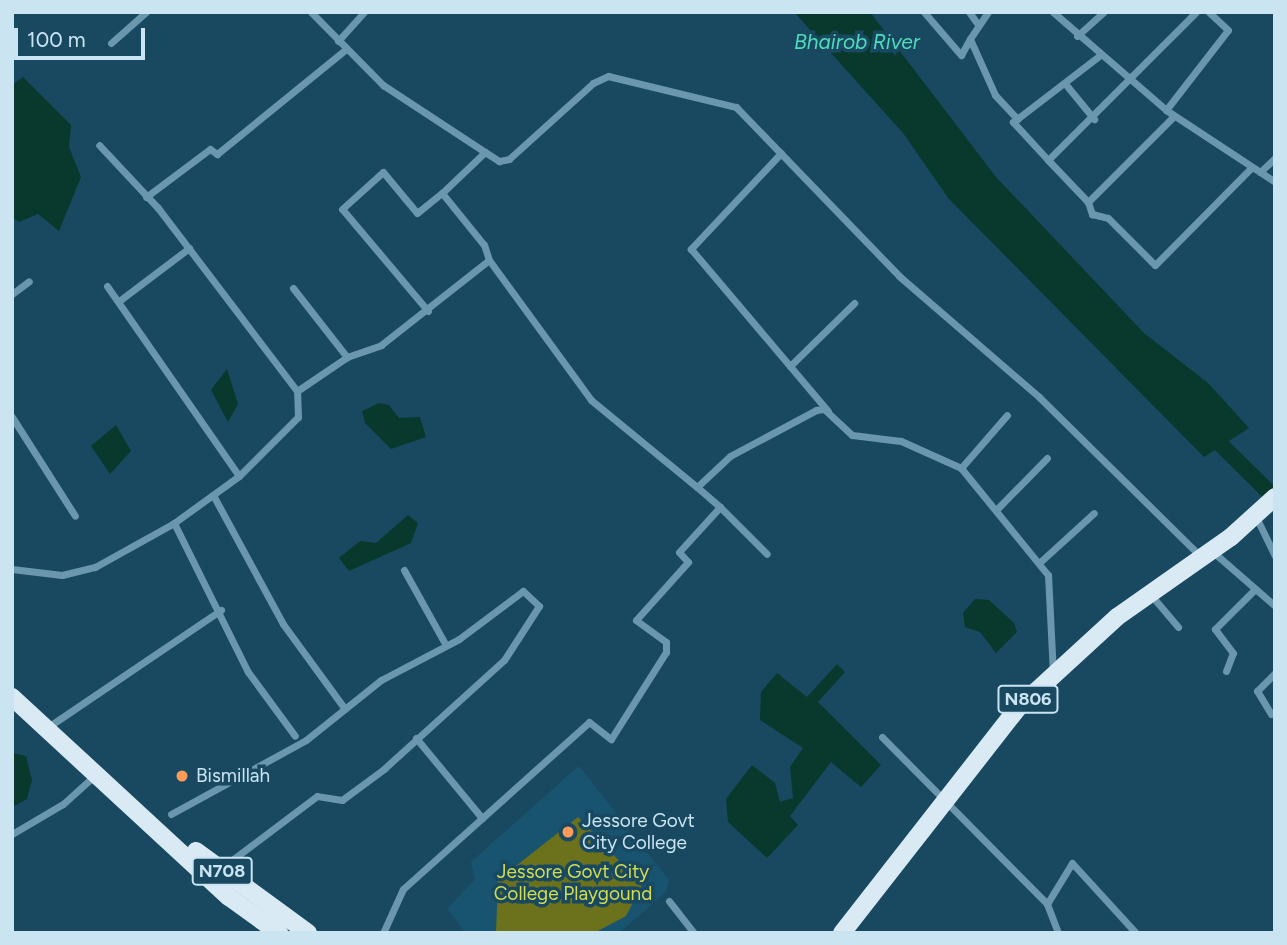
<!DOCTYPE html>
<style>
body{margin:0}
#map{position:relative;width:1287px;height:945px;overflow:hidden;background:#184961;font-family:Figtree,sans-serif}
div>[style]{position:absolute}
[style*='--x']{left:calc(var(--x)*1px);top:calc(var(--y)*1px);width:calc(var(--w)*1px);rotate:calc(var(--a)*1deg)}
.built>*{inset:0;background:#185470}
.green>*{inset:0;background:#6c721b}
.water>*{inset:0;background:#09382d}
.river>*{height:16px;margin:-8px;padding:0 8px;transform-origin:8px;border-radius:8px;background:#09382d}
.minor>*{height:7px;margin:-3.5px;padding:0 3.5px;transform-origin:3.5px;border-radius:3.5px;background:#6a96ae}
.trunk>*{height:18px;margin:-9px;padding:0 9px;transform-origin:9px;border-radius:9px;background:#daeaf4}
.dots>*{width:19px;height:19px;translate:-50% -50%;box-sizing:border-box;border:4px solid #184961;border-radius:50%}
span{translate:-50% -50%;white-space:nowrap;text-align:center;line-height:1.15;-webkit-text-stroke:7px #184961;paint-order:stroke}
.shield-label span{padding:2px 5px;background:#184961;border:2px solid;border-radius:5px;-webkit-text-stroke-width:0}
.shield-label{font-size:18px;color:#cbe4f2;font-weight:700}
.poi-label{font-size:19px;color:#cbe4f2}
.left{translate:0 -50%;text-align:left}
.park-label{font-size:19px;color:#d3dd4f}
.water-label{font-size:21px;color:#51dcb9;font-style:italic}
.frame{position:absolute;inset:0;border:14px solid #cbe4f2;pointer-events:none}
.scale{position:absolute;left:14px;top:28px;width:131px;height:32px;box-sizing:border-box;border:4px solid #cbe4f2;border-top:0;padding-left:9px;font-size:21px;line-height:24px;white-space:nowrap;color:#cbe4f2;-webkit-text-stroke:5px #184961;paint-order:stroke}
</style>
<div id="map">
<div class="built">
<i style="clip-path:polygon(579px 766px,669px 880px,666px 892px,619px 933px,466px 933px,447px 909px,475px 879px,471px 862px)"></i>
</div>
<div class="green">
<i style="clip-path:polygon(578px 817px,642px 885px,626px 916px,594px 933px,496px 933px,498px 880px)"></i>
</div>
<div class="water">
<i style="clip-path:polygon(794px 12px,870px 12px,996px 177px,1144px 333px,1208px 383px,1249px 428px,1204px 457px,949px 199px,903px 133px)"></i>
<i style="clip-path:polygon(23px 77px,71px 125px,69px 147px,81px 177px,59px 231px,38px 214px,19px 222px,12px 217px,12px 85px)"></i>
<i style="clip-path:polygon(227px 369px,238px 404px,228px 422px,211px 390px)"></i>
<i style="clip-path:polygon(379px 403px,389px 405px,399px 418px,420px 417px,426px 437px,391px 449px,365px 423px,362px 411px)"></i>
<i style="clip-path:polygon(116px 425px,131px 451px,110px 474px,91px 446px)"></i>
<i style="clip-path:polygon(408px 515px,418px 523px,411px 543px,349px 571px,339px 558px,360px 541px,376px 543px)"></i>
<i style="clip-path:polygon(975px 599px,989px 600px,1014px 623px,1017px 632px,996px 653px,980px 632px,965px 627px,963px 613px)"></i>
<i style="clip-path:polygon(837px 664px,845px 672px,818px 702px,881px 765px,861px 787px,831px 762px,790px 816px,798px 825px,767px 858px,728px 822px,726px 799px,752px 765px,775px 783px,780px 802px,793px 798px,790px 767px,803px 748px,760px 720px,761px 692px,777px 673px,807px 697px)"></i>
<i style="clip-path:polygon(12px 753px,26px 756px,32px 780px,27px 799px,12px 807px)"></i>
</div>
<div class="river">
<i style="--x:1207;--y:431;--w:95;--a:44.6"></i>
</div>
<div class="minor">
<i style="--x:311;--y:12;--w:103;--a:45.4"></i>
<i style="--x:383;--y:85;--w:122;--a:33.3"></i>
<i style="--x:924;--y:12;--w:57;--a:49.3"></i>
<i style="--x:961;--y:55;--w:18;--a:-61"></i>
<i style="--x:969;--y:12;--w:14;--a:54"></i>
<i style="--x:988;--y:12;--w:32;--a:124"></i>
<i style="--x:970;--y:39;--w:61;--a:65.9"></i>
<i style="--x:995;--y:95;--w:33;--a:47"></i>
<i style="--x:1053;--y:12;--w:150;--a:40.9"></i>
<i style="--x:1166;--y:110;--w:131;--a:33.4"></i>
<i style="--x:1077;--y:36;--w:36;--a:-42"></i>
<i style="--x:338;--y:41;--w:39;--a:-48"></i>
<i style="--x:111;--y:43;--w:47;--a:-41.5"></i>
<i style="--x:1067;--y:86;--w:43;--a:50.7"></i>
<i style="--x:1166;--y:110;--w:101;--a:-52.2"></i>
<i style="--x:1228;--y:30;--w:26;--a:-137"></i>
<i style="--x:1174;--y:116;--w:122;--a:135"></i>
<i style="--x:1088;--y:202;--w:13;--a:72"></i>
<i style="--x:1092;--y:214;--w:16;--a:14"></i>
<i style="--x:1108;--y:218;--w:66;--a:45"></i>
<i style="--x:1155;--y:265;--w:135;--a:-45.3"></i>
<i style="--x:781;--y:153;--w:132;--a:133.2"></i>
<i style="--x:691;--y:249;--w:212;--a:49.8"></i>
<i style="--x:1048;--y:160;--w:52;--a:-132.6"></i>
<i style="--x:1013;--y:122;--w:108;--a:-37.5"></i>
<i style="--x:1260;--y:172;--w:21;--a:-43"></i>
<i style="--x:146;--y:197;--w:80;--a:-36.9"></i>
<i style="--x:210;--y:149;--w:9;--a:36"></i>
<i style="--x:217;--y:154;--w:166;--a:-39.1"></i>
<i style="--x:1088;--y:202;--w:58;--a:-133.6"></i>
<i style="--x:1048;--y:160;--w:209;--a:-45"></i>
<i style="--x:489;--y:260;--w:16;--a:-108"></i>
<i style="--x:484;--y:245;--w:67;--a:-128.9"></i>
<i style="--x:442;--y:193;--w:59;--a:-43.6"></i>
<i style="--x:485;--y:152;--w:17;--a:33"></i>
<i style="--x:499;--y:161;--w:10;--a:-11"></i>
<i style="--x:509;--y:159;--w:113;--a:-42.1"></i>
<i style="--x:593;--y:83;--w:17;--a:-25"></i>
<i style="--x:608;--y:76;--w:132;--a:13.6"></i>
<i style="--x:736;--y:107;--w:235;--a:46"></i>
<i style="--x:899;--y:276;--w:185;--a:40.8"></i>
<i style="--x:1039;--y:397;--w:226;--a:44.6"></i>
<i style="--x:107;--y:286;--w:231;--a:55.2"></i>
<i style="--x:293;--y:288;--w:88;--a:52"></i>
<i style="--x:12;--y:294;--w:21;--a:-37"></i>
<i style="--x:119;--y:301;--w:88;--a:-37.1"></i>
<i style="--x:428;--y:311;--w:133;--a:-130.1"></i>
<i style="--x:342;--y:209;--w:55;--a:-42.1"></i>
<i style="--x:383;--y:172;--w:53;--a:50.3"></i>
<i style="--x:417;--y:213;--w:32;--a:-39"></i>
<i style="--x:790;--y:366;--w:90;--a:-44.5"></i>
<i style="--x:297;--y:391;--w:60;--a:-34.2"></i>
<i style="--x:347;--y:357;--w:36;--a:-19"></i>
<i style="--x:381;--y:345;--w:137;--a:-38.2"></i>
<i style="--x:489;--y:260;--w:173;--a:53.9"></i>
<i style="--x:591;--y:400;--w:137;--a:39.4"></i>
<i style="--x:697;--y:487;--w:45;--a:-43.2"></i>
<i style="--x:730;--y:456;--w:98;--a:-28.1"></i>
<i style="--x:816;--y:410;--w:8;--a:-7"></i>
<i style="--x:824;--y:409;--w:38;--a:43"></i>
<i style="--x:852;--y:435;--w:49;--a:7"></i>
<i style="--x:901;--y:441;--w:66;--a:24.2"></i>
<i style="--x:961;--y:468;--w:138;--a:50.9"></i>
<i style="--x:1048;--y:575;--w:99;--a:87.1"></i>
<i style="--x:12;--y:417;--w:117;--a:57.5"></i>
<i style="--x:961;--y:468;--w:70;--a:-49"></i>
<i style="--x:213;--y:495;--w:147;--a:61.5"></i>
<i style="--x:283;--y:624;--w:105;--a:53.9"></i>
<i style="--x:720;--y:507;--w:66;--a:45"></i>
<i style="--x:998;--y:508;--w:70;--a:-45.6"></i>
<i style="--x:1256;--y:517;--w:43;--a:64"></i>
<i style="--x:174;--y:523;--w:166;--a:63.6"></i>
<i style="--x:248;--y:672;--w:79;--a:53.7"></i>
<i style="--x:1212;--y:551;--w:84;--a:41.1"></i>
<i style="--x:1039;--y:563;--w:74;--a:-42.3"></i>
<i style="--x:12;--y:569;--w:50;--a:6.8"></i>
<i style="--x:62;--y:575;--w:34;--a:-14"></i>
<i style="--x:95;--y:567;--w:90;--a:-29.1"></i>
<i style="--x:174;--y:523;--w:80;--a:-35.9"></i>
<i style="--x:239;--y:476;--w:83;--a:-45"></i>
<i style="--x:298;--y:417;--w:26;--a:-92"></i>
<i style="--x:297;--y:391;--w:230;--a:-127.2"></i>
<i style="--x:158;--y:208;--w:86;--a:-133.1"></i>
<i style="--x:404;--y:570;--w:82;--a:60.9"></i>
<i style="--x:1151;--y:595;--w:42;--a:49.8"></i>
<i style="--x:1226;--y:671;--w:19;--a:-69"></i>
<i style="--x:1233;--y:653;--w:30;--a:-127"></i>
<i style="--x:1215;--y:629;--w:57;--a:-45"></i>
<i style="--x:1271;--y:714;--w:27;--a:-121"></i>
<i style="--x:1257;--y:691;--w:25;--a:-45"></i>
<i style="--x:48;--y:727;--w:209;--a:-34.1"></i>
<i style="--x:882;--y:737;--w:235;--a:45.3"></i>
<i style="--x:1047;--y:904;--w:48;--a:-58.6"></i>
<i style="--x:1072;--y:863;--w:95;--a:47.6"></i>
<i style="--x:416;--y:738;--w:104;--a:50.5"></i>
<i style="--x:171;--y:814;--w:154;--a:-28.7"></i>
<i style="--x:306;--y:740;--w:96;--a:-38.7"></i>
<i style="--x:381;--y:680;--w:88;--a:-27.7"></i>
<i style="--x:459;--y:639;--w:80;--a:-36.9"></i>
<i style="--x:523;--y:591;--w:22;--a:43"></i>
<i style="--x:539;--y:606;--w:64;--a:122.9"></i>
<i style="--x:504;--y:660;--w:162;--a:137.8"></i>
<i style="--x:384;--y:769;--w:52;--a:143.6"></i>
<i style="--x:342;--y:800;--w:25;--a:-171"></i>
<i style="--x:317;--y:796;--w:121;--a:143"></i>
<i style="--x:12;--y:834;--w:59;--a:-30.5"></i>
<i style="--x:63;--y:804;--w:42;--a:-42.1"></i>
<i style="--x:669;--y:901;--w:41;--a:52"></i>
<i style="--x:1047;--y:904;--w:31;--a:69"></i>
<i style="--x:383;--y:933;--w:48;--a:-65.6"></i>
<i style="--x:403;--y:889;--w:250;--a:-41.9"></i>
<i style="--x:589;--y:722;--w:28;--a:38"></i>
<i style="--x:611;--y:739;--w:103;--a:-57.7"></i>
<i style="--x:666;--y:652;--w:10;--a:-90"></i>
<i style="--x:666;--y:642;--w:37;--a:-144"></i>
<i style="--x:636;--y:620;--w:78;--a:-48.1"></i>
<i style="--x:688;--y:562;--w:13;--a:-132"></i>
<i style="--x:679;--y:552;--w:61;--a:-47.7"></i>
<i style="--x:720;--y:507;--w:30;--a:-139"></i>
</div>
<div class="trunk">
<i style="--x:12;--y:697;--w:295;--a:42.7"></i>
<i style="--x:229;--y:897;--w:62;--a:35.8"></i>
<i style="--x:196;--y:851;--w:139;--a:36.2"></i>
<i style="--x:842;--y:933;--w:286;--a:-52"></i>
<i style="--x:1018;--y:708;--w:134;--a:-42.6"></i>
<i style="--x:1117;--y:617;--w:139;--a:-35.1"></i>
<i style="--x:1231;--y:537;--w:59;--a:-42.3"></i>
</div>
<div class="dots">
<i style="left:182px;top:776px;background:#fe9b58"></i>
<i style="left:568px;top:832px;background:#fe9b58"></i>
</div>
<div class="shield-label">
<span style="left:1028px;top:699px">N806</span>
<span style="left:222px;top:871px">N708</span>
</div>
<div class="poi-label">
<span class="left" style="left:196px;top:776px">Bismillah</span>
<span class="left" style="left:582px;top:832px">Jessore Govt<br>City College</span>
</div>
<div class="park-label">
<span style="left:573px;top:883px">Jessore Govt City<br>College Playgound</span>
</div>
<div class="water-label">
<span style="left:857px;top:42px">Bhairob River</span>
</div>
<div class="frame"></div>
<div class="scale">100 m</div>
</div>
